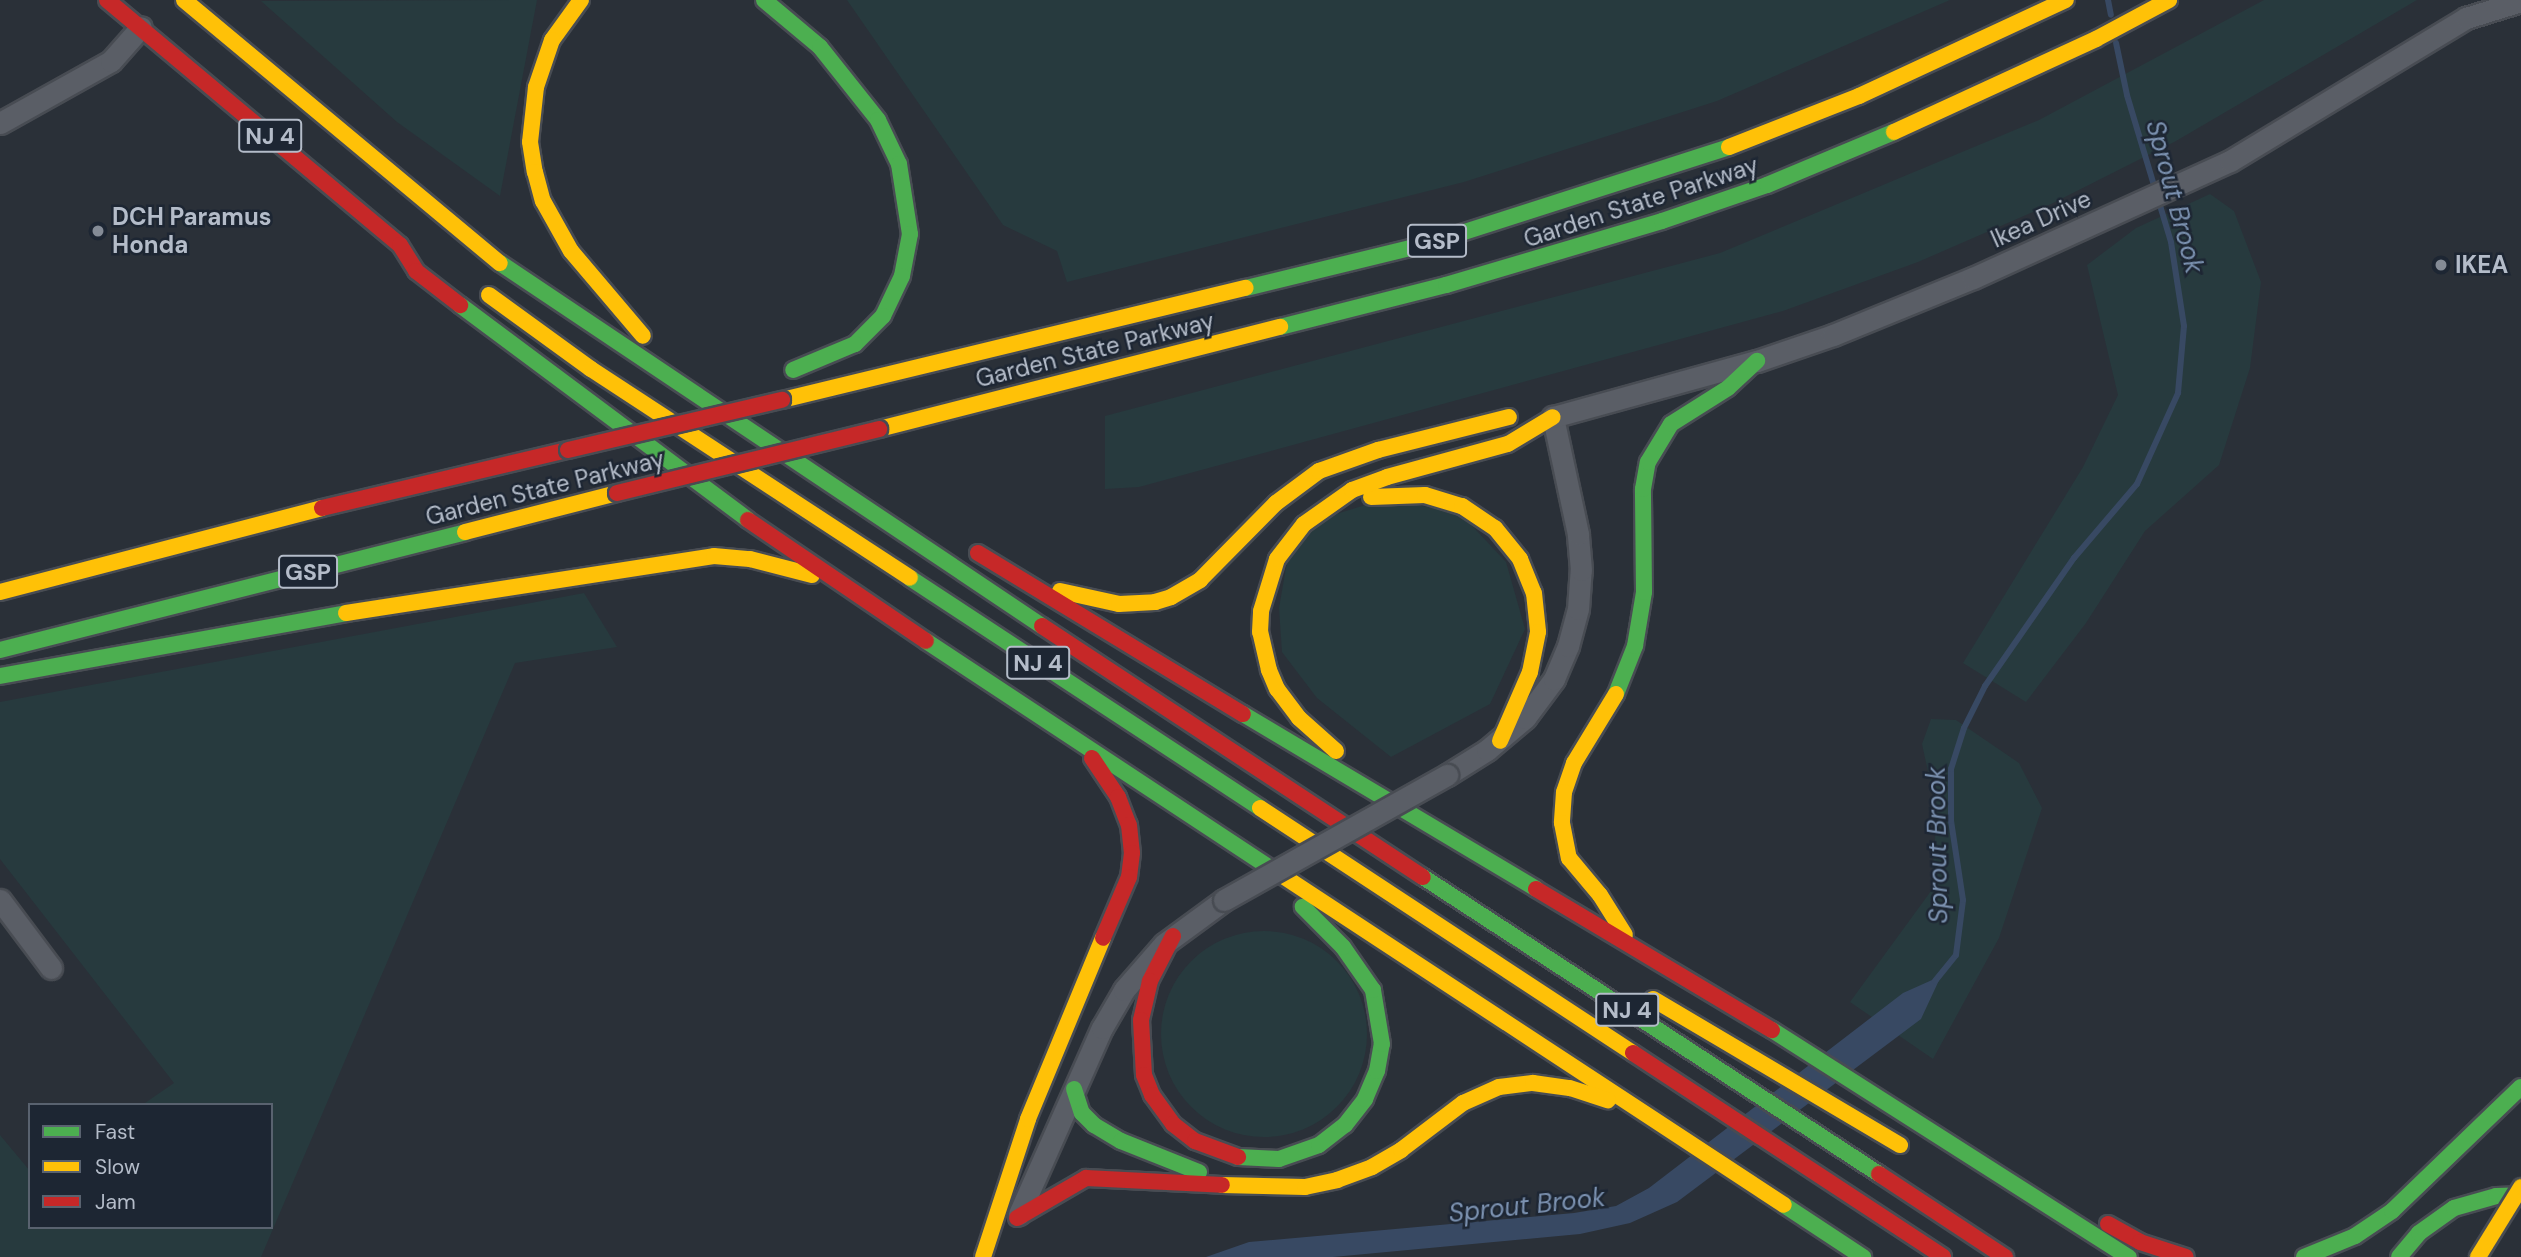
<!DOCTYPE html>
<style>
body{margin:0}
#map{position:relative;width:2521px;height:1257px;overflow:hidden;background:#2a3038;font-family:"DM Sans",sans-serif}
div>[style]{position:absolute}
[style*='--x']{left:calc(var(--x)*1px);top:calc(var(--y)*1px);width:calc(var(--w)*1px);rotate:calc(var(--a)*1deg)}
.green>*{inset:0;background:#273a3e}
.round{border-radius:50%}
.water>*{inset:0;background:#384963}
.stream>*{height:6px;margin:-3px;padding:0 3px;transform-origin:3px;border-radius:3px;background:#384963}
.roads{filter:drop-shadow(2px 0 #484c53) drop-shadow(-2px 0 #484c53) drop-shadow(0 2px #484c53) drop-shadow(0 -2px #484c53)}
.street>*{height:21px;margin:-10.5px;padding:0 10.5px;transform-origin:10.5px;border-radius:10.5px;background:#5a5e66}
.fast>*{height:16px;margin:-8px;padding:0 8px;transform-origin:8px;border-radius:8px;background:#4caf50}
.slow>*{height:16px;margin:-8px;padding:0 8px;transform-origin:8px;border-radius:8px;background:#ffc107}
.jam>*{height:16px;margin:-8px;padding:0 8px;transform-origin:8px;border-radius:8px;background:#c62828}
.bridges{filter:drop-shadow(2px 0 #484c53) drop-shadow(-2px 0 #484c53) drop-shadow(0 2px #484c53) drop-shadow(0 -2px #484c53)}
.street-bridge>*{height:21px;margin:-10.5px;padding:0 10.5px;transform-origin:10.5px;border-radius:10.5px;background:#5a5e66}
.slow-bridge>*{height:16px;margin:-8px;padding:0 8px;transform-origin:8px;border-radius:8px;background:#ffc107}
.jam-bridge>*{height:16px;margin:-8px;padding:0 8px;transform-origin:8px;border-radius:8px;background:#c62828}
.dots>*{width:19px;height:19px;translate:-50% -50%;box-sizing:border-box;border:4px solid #1d2633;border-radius:50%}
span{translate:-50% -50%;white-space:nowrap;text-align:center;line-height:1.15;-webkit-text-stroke:5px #1d2633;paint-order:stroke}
.shield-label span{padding:2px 5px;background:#1d2633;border:2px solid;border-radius:5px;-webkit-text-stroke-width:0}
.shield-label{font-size:23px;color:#b4bcc9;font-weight:700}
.street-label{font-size:24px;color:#b4bcc9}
.poi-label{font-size:24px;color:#b4bcc9;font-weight:700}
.left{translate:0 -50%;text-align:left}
.water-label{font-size:26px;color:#7c92b1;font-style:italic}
.legend{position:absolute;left:28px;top:1103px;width:245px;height:126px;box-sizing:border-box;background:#1d2633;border:2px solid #59626f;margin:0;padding:9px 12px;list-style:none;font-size:21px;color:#b4bcc9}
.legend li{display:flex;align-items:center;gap:14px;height:35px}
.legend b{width:35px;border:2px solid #59626f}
</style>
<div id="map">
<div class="green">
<i style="clip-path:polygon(537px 0,500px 196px,397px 122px,261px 1px)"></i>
<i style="clip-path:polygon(847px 0,1950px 0,1717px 101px,1464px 182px,1067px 282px,1057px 251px,1003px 225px)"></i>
<i style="clip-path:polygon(2264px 0,2417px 0,2176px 141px,2051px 204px,1918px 262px,1783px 311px,1139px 487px,1105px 489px,1105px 416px,1720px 253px,2039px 120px)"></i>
<i style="clip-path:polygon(2210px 194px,2234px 211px,2261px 282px,2250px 368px,2219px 465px,2145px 531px,2086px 623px,2026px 702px,1963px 663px,2083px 467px,2118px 395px,2087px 265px,2136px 228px)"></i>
<i style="clip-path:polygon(1385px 499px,1460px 513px,1506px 562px,1525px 629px,1490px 704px,1391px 757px,1317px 698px,1282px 652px,1279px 608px,1287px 562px,1320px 519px)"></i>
<i style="clip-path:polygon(584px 593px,617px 647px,515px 663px,261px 1257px,0 1257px,0 1135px,30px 1171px,30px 1227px,271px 1227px,271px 1105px,142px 1105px,174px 1083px,0 859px,0 702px)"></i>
<i style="clip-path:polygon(1931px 719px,1956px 720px,2019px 763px,2042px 808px,1999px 938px,1933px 1059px,1850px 1002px,1931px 891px,1937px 813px,1922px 744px)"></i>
<i class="round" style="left:1161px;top:931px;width:206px;height:206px"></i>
</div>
<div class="water">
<i style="clip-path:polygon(1941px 976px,1921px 1019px,1677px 1202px,1630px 1223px,1580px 1234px,1333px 1257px,1206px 1257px,1249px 1242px,1574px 1213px,1616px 1206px,1649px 1188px,1903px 993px)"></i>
</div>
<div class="stream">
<i style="--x:2108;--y:0;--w:15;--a:79"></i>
<i style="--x:1935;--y:981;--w:33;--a:-51"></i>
<i style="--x:1956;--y:955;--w:55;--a:-82.7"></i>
<i style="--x:1963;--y:900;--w:80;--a:-98.6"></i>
<i style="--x:1951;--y:821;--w:52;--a:-90"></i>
<i style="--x:1951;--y:769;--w:43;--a:-72.4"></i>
<i style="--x:1964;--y:728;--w:47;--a:-63.4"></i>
<i style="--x:1985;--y:686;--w:156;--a:-55.2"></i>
<i style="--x:2074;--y:558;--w:97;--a:-49.6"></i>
<i style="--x:2137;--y:484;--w:100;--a:-65.7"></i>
<i style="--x:2178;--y:393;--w:67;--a:-84.9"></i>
<i style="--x:2184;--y:326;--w:85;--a:-98.8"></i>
<i style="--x:2171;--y:242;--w:153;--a:-106.7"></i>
<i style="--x:2127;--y:95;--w:53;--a:-101.9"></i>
</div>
<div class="roads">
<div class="street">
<i style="--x:0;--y:123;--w:127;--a:-29.2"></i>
<i style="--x:111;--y:61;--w:45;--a:-48.6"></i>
<i style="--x:1447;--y:775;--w:47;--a:-32"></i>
<i style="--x:1487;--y:750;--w:50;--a:-40.1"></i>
<i style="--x:1525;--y:718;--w:49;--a:-53.4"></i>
<i style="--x:1554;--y:679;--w:36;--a:-67"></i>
<i style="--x:1568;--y:646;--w:38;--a:-75"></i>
<i style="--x:1578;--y:609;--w:39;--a:-86"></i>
<i style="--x:1581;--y:570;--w:36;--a:-95"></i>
<i style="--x:1578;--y:534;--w:120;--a:-102.1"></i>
<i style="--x:1553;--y:417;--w:212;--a:-15.4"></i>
<i style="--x:1757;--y:361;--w:80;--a:-18.9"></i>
<i style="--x:1833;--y:335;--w:151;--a:-22.2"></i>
<i style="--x:1973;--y:278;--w:282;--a:-24.5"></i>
<i style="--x:2230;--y:161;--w:276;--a:-31.2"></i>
<i style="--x:2466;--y:18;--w:58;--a:-17.2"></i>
<i style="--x:0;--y:900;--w:85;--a:53.1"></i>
<i style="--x:1019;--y:1214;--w:204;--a:-66"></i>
<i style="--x:1102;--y:1028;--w:44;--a:-59.9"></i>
<i style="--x:1124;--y:990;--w:61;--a:-49"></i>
<i style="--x:1164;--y:944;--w:74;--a:-36.3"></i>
</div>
<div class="fast">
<i style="--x:764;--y:0;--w:73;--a:40"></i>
<i style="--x:820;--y:47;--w:93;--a:51.5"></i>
<i style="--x:878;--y:120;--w:49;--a:64.5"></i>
<i style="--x:899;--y:164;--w:71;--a:81.1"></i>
<i style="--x:910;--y:234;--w:43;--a:100.8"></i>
<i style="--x:902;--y:276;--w:44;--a:115.4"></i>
<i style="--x:883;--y:316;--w:40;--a:135"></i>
<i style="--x:855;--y:344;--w:67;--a:157.2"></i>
<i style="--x:500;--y:263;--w:652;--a:33.81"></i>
<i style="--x:1246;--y:288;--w:189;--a:-13.7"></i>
<i style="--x:1430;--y:243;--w:314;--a:-17.8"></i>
<i style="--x:460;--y:305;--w:359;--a:36.7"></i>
<i style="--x:1280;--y:327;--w:171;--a:-14.2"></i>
<i style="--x:1446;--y:285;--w:225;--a:-16.5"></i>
<i style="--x:1662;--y:221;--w:111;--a:-18.9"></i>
<i style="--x:1767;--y:185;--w:138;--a:-22.7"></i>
<i style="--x:910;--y:578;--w:419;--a:33.3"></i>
<i style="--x:926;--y:641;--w:427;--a:33.4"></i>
<i style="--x:0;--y:650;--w:480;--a:-14.2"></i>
<i style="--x:0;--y:676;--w:352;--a:-10.3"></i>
<i style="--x:1616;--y:694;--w:52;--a:-68.4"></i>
<i style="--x:1635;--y:646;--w:55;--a:-80.5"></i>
<i style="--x:1644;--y:592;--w:103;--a:-90.6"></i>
<i style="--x:1643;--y:489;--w:27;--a:-80"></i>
<i style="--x:1648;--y:462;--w:44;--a:-58.8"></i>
<i style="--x:1671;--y:424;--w:67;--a:-32.3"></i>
<i style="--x:1728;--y:388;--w:40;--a:-43"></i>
<i style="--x:1243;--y:714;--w:341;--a:30.8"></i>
<i style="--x:1423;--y:877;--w:544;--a:33.08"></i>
<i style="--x:1772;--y:1030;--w:423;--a:32.5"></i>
<i style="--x:1074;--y:1089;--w:25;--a:72"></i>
<i style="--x:1082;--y:1113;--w:17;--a:45"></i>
<i style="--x:1094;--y:1125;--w:31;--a:31"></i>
<i style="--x:1121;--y:1141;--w:84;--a:21.7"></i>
<i style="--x:1238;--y:1157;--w:41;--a:2.8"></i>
<i style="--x:1279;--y:1159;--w:42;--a:-19.3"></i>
<i style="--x:1319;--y:1145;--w:33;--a:-38"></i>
<i style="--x:1345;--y:1125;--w:33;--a:-52"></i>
<i style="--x:1365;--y:1099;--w:30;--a:-67"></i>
<i style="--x:1377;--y:1071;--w:27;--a:-80"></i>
<i style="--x:1382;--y:1044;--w:55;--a:-99.5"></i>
<i style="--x:1373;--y:990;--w:52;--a:-124.9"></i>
<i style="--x:1343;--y:947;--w:57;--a:-135"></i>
<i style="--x:1784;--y:1205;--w:95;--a:33.4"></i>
<i style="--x:2304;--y:1257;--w:55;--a:-22.4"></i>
<i style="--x:2355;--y:1236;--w:45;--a:-34"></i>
<i style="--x:2392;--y:1211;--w:179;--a:-43.9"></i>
<i style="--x:2399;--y:1257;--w:31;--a:-50"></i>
<i style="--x:2419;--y:1233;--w:43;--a:-35.5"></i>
<i style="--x:2454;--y:1208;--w:44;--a:-15.9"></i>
<i style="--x:2496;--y:1196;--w:25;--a:-2"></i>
</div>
<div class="slow">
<i style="--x:184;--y:0;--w:411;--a:39.8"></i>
<i style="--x:581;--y:0;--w:49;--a:125.9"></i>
<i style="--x:552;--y:40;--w:50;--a:108.8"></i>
<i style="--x:536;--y:87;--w:55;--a:96.2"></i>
<i style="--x:530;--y:142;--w:30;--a:81"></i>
<i style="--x:535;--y:172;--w:30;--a:75"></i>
<i style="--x:543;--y:201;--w:57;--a:60.8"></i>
<i style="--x:571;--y:251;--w:111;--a:49.7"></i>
<i style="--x:1894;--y:132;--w:222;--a:-24.7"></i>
<i style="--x:2096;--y:39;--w:83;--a:-28.1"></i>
<i style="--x:1729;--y:147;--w:140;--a:-21.4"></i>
<i style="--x:1859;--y:96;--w:228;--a:-24.9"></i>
<i style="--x:489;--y:295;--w:126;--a:36"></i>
<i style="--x:591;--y:369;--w:381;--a:33.2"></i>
<i style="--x:782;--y:400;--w:477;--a:-13.6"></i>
<i style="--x:879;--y:429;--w:414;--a:-14.3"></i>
<i style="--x:1371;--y:497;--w:54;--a:-2.1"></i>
<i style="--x:1425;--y:495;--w:39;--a:17"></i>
<i style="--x:1462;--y:506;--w:40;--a:34"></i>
<i style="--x:1495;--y:528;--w:40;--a:51"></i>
<i style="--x:1520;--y:559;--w:37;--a:68"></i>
<i style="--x:1534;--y:593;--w:39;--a:84"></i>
<i style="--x:1538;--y:632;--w:41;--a:101.3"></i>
<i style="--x:1530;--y:672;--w:75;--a:113.5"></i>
<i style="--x:465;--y:532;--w:157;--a:-14.4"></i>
<i style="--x:1060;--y:591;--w:60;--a:12.4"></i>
<i style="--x:1119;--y:604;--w:36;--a:-3"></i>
<i style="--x:1155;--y:602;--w:17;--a:-17"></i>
<i style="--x:1171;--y:597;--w:34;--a:-30"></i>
<i style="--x:1200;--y:580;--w:108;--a:-45.4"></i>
<i style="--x:1276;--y:503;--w:54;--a:-36.7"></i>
<i style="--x:1319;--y:471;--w:63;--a:-19.6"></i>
<i style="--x:1378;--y:450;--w:135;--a:-14.1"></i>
<i style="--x:0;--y:592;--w:333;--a:-14.6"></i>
<i style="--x:346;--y:613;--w:372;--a:-8.8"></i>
<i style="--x:714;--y:556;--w:36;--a:5"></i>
<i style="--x:750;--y:559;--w:64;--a:14.5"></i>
<i style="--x:1616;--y:694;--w:81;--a:121.3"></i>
<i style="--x:1574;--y:763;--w:31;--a:109"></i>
<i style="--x:1564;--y:792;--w:31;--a:94"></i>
<i style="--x:1562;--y:823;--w:36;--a:79"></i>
<i style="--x:1569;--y:858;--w:48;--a:50"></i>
<i style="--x:1600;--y:895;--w:47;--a:58"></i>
<i style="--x:1336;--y:751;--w:50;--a:-138.3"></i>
<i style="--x:1299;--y:718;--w:36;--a:-127"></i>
<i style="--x:1277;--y:689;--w:21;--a:-113"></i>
<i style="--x:1269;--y:670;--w:39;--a:-103"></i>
<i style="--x:1260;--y:632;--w:21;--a:-87"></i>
<i style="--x:1261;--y:611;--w:54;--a:-72.9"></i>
<i style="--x:1277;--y:559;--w:44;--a:-52.4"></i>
<i style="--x:1304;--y:524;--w:59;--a:-35.3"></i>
<i style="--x:1352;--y:490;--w:37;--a:-20"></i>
<i style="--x:1387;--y:477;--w:125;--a:-15.3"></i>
<i style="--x:1508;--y:444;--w:52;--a:-31"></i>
<i style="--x:1260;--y:808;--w:446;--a:33.3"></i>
<i style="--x:1283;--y:876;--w:599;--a:33.29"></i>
<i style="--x:1653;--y:999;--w:287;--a:30.6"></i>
<i style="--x:1222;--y:1185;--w:83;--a:1.4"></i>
<i style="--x:1305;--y:1187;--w:33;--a:-12"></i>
<i style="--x:1337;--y:1180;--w:37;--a:-20"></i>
<i style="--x:1372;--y:1167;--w:34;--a:-30"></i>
<i style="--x:1401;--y:1150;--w:78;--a:-37.2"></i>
<i style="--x:1463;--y:1103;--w:39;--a:-24"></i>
<i style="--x:1499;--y:1087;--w:34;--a:-7"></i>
<i style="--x:1533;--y:1083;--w:37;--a:8"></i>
<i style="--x:1570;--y:1088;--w:40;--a:18"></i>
<i style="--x:983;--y:1257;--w:145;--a:-71.9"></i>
<i style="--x:1028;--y:1119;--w:196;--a:-67.5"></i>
</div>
<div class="jam">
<i style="--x:107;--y:0;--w:382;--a:39.9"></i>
<i style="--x:400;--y:245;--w:31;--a:58"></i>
<i style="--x:416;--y:271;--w:56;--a:37.7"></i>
<i style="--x:322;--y:508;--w:253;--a:-13.3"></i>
<i style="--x:748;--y:520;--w:215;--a:34.2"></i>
<i style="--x:978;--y:553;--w:310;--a:31.3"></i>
<i style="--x:1042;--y:626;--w:456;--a:33.4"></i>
<i style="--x:1092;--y:758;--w:47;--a:56.3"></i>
<i style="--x:1118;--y:797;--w:30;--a:69"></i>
<i style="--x:1129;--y:825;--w:28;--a:84"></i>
<i style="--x:1132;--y:853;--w:24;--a:97"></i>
<i style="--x:1129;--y:877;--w:66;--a:113.1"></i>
<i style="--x:1536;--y:889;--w:275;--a:30.9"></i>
<i style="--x:1173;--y:936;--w:51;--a:117.1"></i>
<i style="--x:1150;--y:981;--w:40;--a:103"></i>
<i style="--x:1141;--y:1020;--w:55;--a:86.9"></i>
<i style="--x:1144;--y:1075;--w:22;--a:68"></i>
<i style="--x:1152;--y:1095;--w:36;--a:54"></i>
<i style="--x:1173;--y:1124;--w:28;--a:38"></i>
<i style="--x:1195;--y:1141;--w:46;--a:20.4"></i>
<i style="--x:1633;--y:1053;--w:371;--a:33.3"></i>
<i style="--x:1879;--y:1174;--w:151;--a:33.4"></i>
<i style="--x:1017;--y:1218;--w:80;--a:-30.1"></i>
<i style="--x:1086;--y:1178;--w:136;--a:2.9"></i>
<i style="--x:2108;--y:1224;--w:37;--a:29"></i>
<i style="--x:2140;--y:1242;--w:48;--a:18.1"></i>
</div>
</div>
<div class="bridges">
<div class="street-bridge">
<i style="--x:1224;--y:900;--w:256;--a:-29.3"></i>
</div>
<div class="slow-bridge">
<i style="--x:2478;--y:1257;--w:82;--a:-58.4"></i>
</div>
<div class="jam-bridge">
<i style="--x:568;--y:450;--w:220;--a:-13.2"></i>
<i style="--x:617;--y:493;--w:270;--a:-13.7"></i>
</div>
</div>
<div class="dots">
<i style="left:98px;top:231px;background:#848b96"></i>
<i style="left:2441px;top:265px;background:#848b96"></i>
</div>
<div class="shield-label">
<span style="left:270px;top:136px">NJ 4</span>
<span style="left:1437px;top:241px">GSP</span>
<span style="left:308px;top:572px">GSP</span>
<span style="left:1038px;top:663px">NJ 4</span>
<span style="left:1627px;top:1010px">NJ 4</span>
</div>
<div class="street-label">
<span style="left:1641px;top:202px;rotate:-18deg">Garden State Parkway</span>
<span style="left:2041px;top:219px;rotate:-24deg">Ikea Drive</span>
<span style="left:1095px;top:350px;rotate:-14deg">Garden State Parkway</span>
<span style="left:545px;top:488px;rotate:-14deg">Garden State Parkway</span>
</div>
<div class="poi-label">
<span class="left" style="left:112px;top:231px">DCH Paramus<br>Honda</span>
<span class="left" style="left:2455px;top:265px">IKEA</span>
</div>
<div class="water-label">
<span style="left:2174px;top:197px;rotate:75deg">Sprout Brook</span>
<span style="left:1938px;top:845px;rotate:-91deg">Sprout Brook</span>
<span style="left:1527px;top:1206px;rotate:-6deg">Sprout Brook</span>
</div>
<ul class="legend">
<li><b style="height:9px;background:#4caf50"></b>Fast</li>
<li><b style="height:9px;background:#ffc107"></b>Slow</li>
<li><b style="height:9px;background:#c62828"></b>Jam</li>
</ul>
</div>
